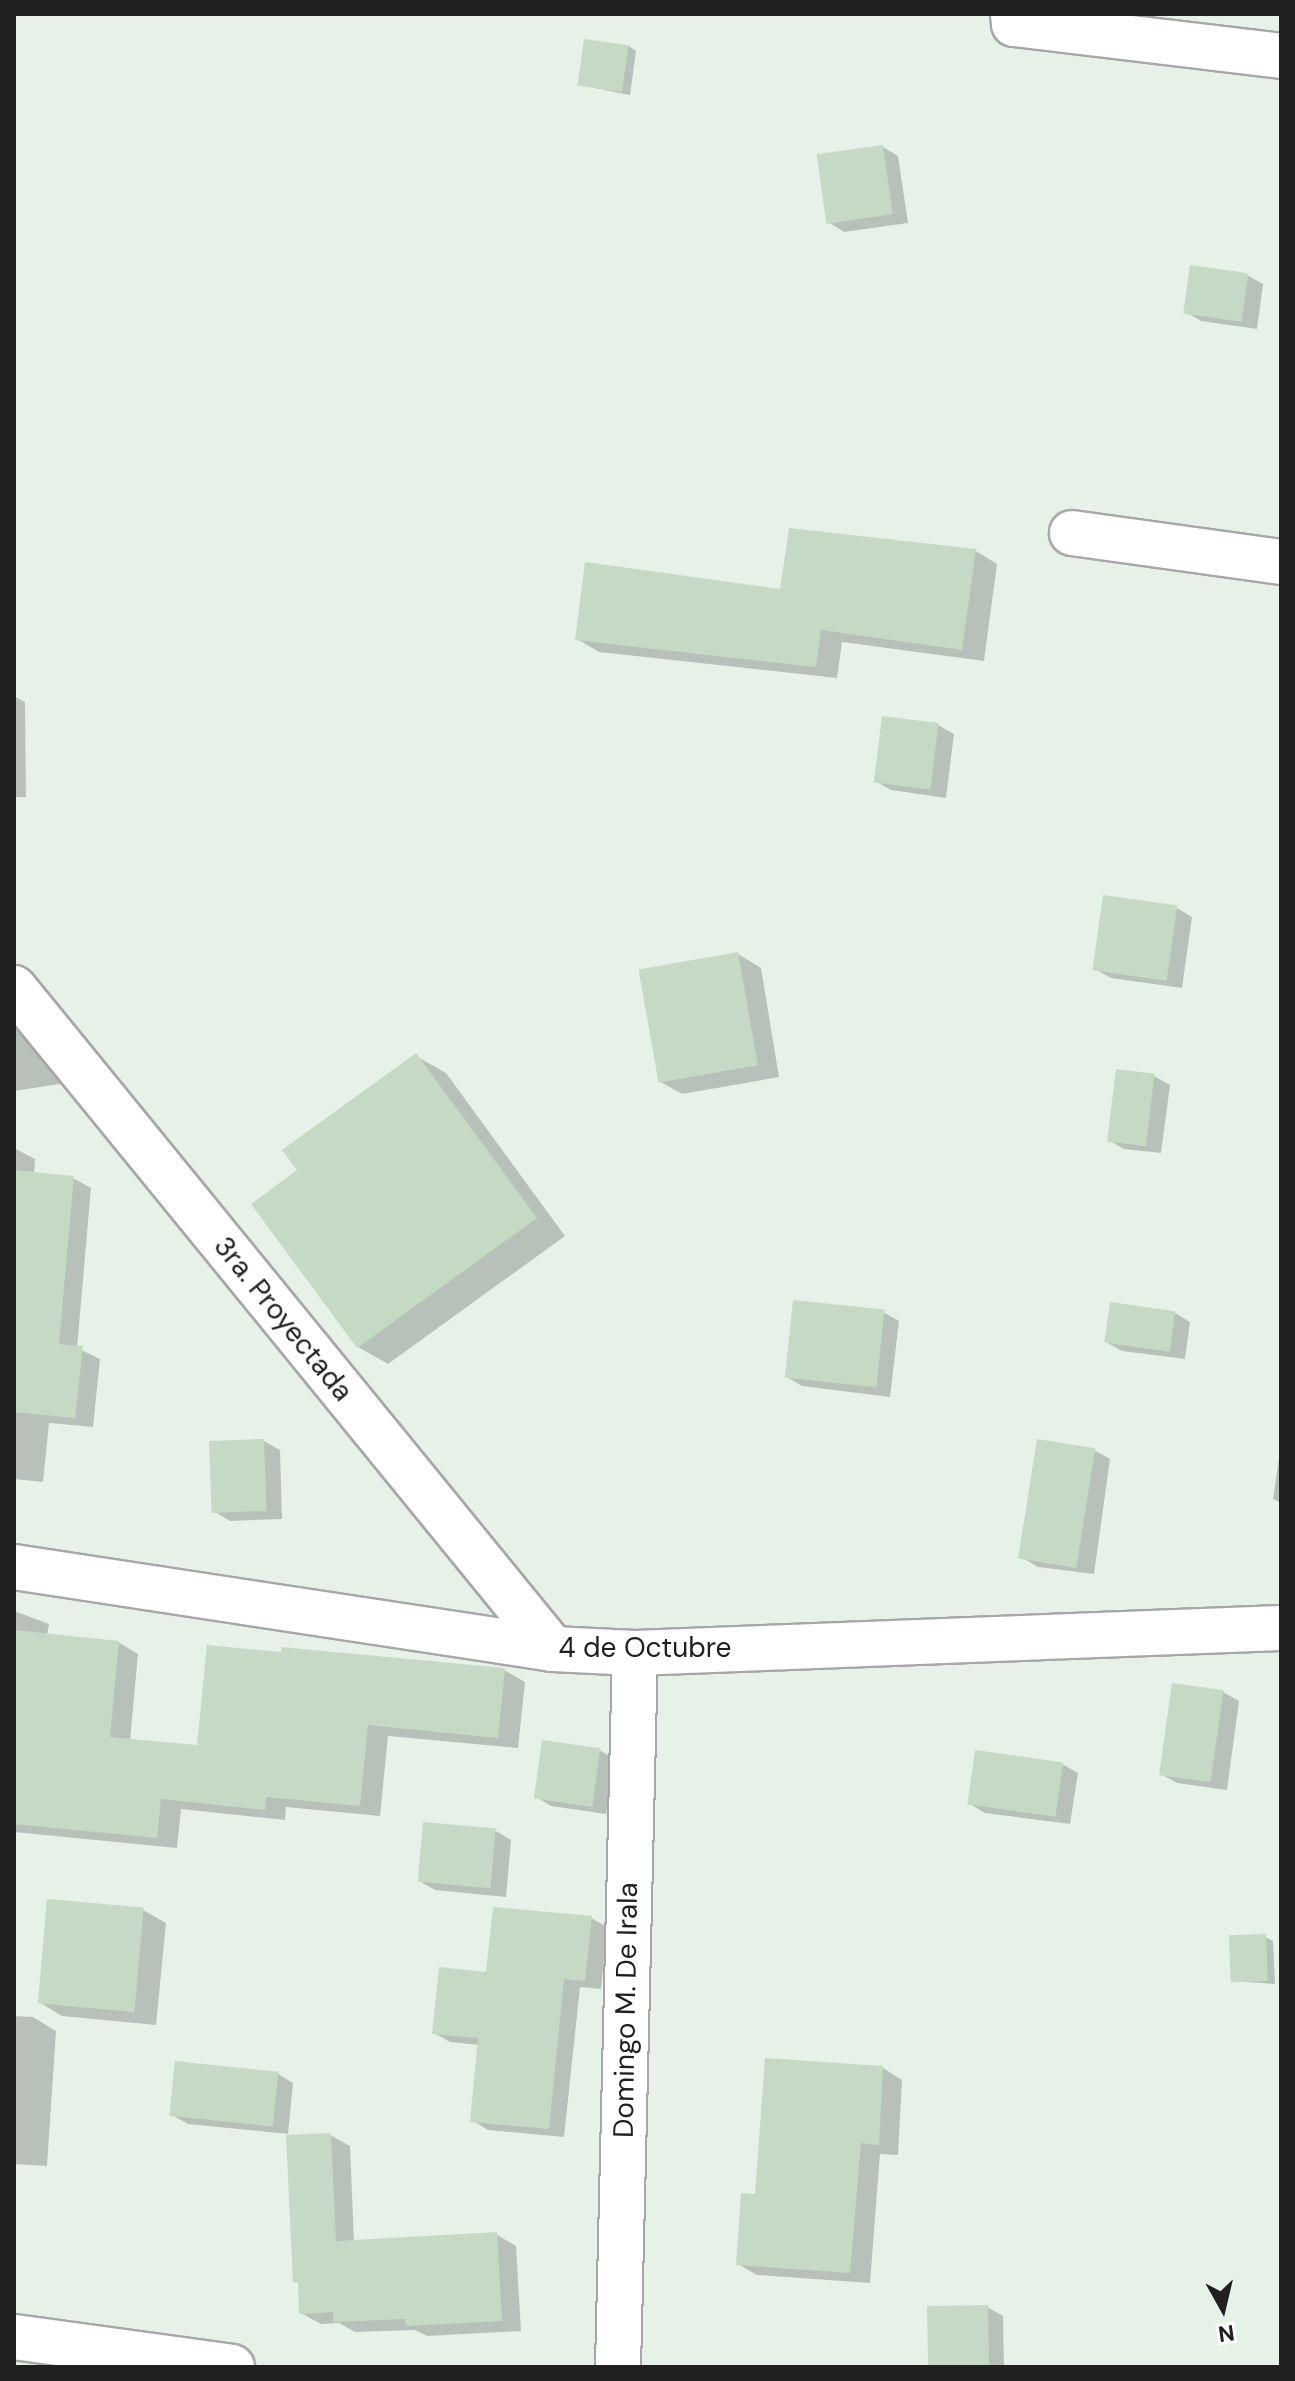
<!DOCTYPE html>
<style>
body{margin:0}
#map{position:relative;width:1295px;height:2381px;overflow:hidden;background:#e6f2e8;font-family:"DM Sans",sans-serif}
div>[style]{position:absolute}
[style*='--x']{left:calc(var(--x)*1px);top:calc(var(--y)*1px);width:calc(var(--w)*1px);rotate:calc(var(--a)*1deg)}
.shadow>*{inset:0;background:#0003}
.building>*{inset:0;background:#c5d9c5;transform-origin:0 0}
.roads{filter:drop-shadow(2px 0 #a7a7a7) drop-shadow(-2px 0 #a7a7a7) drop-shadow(0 2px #a7a7a7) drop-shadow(0 -2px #a7a7a7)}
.minor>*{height:44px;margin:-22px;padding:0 22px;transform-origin:22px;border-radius:22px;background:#fff}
span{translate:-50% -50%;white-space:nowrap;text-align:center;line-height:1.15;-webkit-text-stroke:8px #fff;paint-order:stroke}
.street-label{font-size:28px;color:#202020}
.frame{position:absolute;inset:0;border:16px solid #202020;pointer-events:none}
.north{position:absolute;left:1183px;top:2269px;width:80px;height:80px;-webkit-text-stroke:6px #fff;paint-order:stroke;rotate:172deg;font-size:22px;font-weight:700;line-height:32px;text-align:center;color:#202020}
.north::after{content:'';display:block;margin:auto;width:28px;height:36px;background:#202020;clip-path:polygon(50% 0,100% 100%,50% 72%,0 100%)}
</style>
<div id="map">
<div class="shadow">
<i style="clip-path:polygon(629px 46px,636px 51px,630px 95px,580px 85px)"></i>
<i style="clip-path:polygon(883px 147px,898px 156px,908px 223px,844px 232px,828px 222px)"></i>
<i style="clip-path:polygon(1247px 275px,1263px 284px,1257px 329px,1201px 321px,1186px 312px)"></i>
<i style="clip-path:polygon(976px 551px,997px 564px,984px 661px,842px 642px,837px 678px,599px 652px,577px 639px)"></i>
<i style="clip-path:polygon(14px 696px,25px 702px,26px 797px,14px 797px)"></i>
<i style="clip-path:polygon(938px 725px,954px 734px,946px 798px,891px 790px,875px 781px)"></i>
<i style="clip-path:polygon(1177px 908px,1192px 917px,1182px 988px,1111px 978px,1095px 969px)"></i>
<i style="clip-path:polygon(738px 954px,761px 968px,779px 1077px,682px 1094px,659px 1081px)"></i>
<i style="clip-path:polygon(14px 1020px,66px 1083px,14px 1091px)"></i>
<i style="clip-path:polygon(416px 1056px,446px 1073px,565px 1236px,388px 1364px,358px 1347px,300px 1170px)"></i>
<i style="clip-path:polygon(1154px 1076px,1170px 1085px,1161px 1153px,1124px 1149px,1108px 1140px)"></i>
<i style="clip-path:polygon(14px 1148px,35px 1159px,34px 1174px,73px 1178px,91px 1188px,77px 1348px,100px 1359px,93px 1427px,49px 1423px,43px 1482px,14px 1479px)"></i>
<i style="clip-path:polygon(883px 1312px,899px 1321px,890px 1397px,802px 1386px,787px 1377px)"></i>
<i style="clip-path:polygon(1175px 1313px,1190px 1322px,1185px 1359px,1122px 1351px,1106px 1342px)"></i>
<i style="clip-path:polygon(264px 1441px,280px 1450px,282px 1519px,230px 1521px,215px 1512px)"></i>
<i style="clip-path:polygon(1094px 1450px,1110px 1459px,1094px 1574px,1038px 1567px,1023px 1558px)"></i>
<i style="clip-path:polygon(1280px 1451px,1281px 1451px,1281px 1503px,1273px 1499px)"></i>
<i style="clip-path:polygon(14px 1611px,49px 1624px,47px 1635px,118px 1642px,138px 1654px,130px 1741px,199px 1747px,283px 1655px,504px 1670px,525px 1682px,518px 1748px,388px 1736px,380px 1816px,286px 1807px,285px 1820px,181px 1809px,177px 1848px,14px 1832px)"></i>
<i style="clip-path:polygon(1223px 1692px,1239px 1701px,1227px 1790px,1177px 1783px,1161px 1774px)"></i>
<i style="clip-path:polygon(599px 1750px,615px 1759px,606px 1814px,551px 1806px,535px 1796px)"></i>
<i style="clip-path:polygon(1062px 1764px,1078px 1773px,1070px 1824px,985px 1813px,970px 1804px)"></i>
<i style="clip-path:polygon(496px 1831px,511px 1840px,506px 1897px,435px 1890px,419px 1881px)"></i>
<i style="clip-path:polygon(143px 1910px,166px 1923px,156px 2025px,62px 2016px,39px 2002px)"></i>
<i style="clip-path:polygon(591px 1918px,607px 1927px,601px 1989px,580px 1987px,564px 2137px,488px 2130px,472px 2120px,480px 2045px,450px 2042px,434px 2033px,488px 1974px)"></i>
<i style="clip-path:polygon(1265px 1937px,1273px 1941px,1275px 1984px,1233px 1981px)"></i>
<i style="clip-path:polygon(14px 2016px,33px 2017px,56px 2031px,47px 2166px,14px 2164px)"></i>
<i style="clip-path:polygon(883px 2068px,902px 2080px,898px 2155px,880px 2154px,870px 2283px,757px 2275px,738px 2264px,757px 2197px)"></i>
<i style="clip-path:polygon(278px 2074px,293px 2083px,288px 2134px,188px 2124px,172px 2115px)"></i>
<i style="clip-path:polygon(330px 2135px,350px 2146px,354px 2242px,496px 2234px,516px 2246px,521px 2331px,427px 2336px,415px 2330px,355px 2332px,339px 2323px,321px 2324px,301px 2313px,300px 2284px,295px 2281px)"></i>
<i style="clip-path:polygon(987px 2307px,1003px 2316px,1004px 2367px,930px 2367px)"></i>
</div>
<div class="building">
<i style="left:584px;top:39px;width:45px;height:47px;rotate:8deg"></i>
<i style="left:883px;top:145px;width:70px;height:67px;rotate:82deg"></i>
<i style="left:1190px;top:265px;width:59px;height:49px;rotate:8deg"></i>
<i style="clip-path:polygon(789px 528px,976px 549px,962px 650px,821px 630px,816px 667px,575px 640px,585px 562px,780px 589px)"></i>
<i style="left:882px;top:716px;width:57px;height:67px;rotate:7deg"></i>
<i style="left:1103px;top:895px;width:75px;height:76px;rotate:8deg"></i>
<i style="left:738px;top:952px;width:115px;height:101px;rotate:80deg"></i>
<i style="clip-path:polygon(416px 1053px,537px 1218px,357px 1348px,251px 1204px,297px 1170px,282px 1150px)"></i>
<i style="left:1116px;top:1069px;width:39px;height:73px;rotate:7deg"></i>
<i style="clip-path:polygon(14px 1170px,74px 1176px,59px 1344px,83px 1346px,75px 1418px,14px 1412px)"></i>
<i style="left:793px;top:1300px;width:92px;height:78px;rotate:6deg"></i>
<i style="left:1110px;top:1302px;width:66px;height:41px;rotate:8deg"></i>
<i style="left:264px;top:1439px;width:72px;height:55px;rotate:88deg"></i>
<i style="left:1037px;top:1439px;width:59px;height:121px;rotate:9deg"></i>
<i style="clip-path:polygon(14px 1630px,119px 1641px,110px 1737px,197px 1745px,207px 1645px,281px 1652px,281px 1647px,505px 1668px,498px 1738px,368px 1725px,360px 1806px,266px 1797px,265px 1810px,161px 1799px,157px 1838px,14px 1824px)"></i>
<i style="left:1172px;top:1683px;width:52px;height:93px;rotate:8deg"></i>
<i style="left:542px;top:1740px;width:59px;height:59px;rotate:8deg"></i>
<i style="left:975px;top:1750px;width:89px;height:55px;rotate:8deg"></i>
<i style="left:423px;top:1822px;width:73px;height:60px;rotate:5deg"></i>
<i style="left:47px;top:1899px;width:97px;height:105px;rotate:5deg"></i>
<i style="clip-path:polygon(493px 1907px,592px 1916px,585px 1981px,564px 1979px,549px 2129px,470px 2122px,478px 2038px,432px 2034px,439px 1967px,486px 1972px)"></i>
<i style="left:1266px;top:1934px;width:47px;height:37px;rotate:88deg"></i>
<i style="clip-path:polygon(765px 2058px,883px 2066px,879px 2145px,861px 2143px,850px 2273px,736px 2265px,741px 2193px,755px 2194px)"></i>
<i style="left:175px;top:2061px;width:104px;height:55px;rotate:6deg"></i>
<i style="clip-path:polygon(331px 2133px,336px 2241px,497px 2232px,502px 2321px,406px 2326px,405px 2319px,333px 2322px,333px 2312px,299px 2314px,298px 2282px,293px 2283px,286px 2135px)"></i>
<i style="left:988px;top:2305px;width:62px;height:61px;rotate:89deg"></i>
</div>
<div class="roads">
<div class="minor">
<i style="--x:1013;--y:14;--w:10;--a:84"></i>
<i style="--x:1014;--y:24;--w:269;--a:6.8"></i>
<i style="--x:1072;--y:533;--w:211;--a:7.9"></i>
<i style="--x:14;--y:988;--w:853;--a:50.81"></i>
<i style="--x:14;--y:1567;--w:545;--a:8.65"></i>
<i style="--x:553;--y:1649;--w:82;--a:2.8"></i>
<i style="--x:635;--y:1653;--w:646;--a:-2.22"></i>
<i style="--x:14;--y:2337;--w:220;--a:7.8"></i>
<i style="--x:618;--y:2367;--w:714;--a:-88.64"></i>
</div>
</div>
<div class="street-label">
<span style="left:283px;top:1319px;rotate:51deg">3ra. Proyectada</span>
<span style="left:645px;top:1648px">4 de Octubre</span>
<span style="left:626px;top:2010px;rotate:-89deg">Domingo M. De Irala</span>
</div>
<div class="frame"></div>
<div class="north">N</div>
</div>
